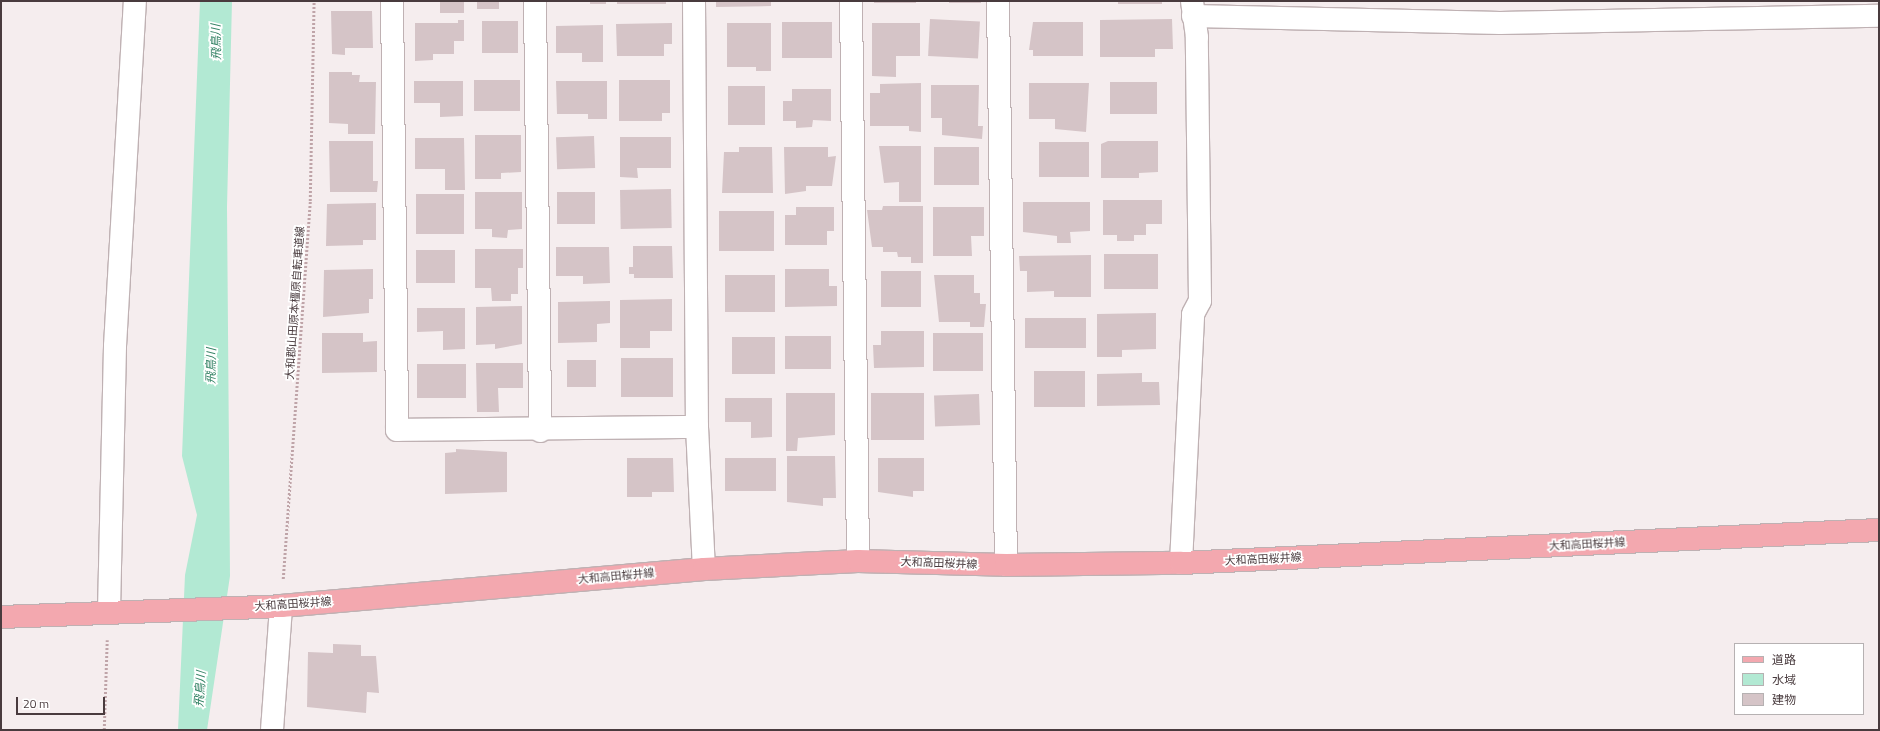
<!DOCTYPE html>
<meta charset="utf-8">
<style>
body{margin:0}
#map{position:relative;width:1880px;height:731px;overflow:hidden;background:#f5edee;font-family:"Titillium Web","Noto Sans JP",sans-serif}
div>[style]{position:absolute}
[style*='--x']{left:calc(var(--x)*1px);top:calc(var(--y)*1px);width:calc(var(--w)*1px);rotate:calc(var(--a)*1deg)}
.water>*{inset:0;background:#b2e9d3}
.building>*{inset:0;background:#d5c4c7;transform-origin:0 0}
.path>*{height:2.5px;margin-top:-1.25px;transform-origin:0;background:repeating-linear-gradient(90deg,#bfa4a8 0 2px,transparent 0 4px)}
.roads{filter:drop-shadow(1px 0 #bfb1b3) drop-shadow(-1px 0 #bfb1b3) drop-shadow(0 1px #bfb1b3) drop-shadow(0 -1px #bfb1b3)}
.minor>*{height:22px;margin:-11px;padding:0 11px;transform-origin:11px;border-radius:11px;background:#fff}
.primary>*{height:22px;margin:-11px;padding:0 11px;transform-origin:11px;border-radius:11px;background:#f3a8af}
span{translate:-50% -50%;white-space:nowrap;text-align:center;line-height:1.15;-webkit-text-stroke:3.5px #fff;paint-order:stroke}
.street-label{font-size:11px;color:#493b3e}
.water-label{font-size:12px;color:#348365;font-style:italic}
.frame{position:absolute;inset:0;border:2px solid #493b3e;pointer-events:none}
.legend{position:absolute;left:1734px;top:643px;width:130px;height:72px;box-sizing:border-box;background:#fff;border:1px solid #b6b1b2;margin:0;padding:5px 7px;list-style:none;font-size:12px;color:#493b3e}
.legend li{display:flex;align-items:center;gap:8px;height:20px}
.legend b{width:20px;border:1px solid #b6b1b2}
.scale{position:absolute;left:16px;top:697px;width:89px;height:18px;box-sizing:border-box;border:2px solid #493b3e;border-top:0;padding-left:5px;font-size:12px;line-height:14px;white-space:nowrap;color:#493b3e;-webkit-text-stroke:3px #fff;paint-order:stroke}
</style>
<div id="map">
<div class="water">
<i style="clip-path:polygon(200px 1px,232px 1px,227px 207px,230px 576px,207px 730px,178px 730px,185px 575px,197px 515px,182px 456px)"></i>
</div>
<div class="building">
<i style="left:440px;top:1px;width:24px;height:12px"></i>
<i style="left:477px;top:1px;width:22px;height:8px"></i>
<i style="left:590px;top:1px;width:16px;height:3px"></i>
<i style="left:617px;top:1px;width:49px;height:3px"></i>
<i style="clip-path:polygon(716px 1px,771px 1px,771px 6px,716px 7px)"></i>
<i style="left:874px;top:1px;width:42px;height:2px"></i>
<i style="left:949px;top:1px;width:32px;height:2px"></i>
<i style="left:1118px;top:1px;width:44px;height:3px"></i>
<i style="clip-path:polygon(331px 11px,372px 11px,373px 48px,345px 48px,345px 55px,332px 54px)"></i>
<i style="left:930px;top:19px;width:50px;height:37px;rotate:3deg"></i>
<i style="clip-path:polygon(1172px 19px,1173px 49px,1155px 49px,1155px 57px,1100px 57px,1100px 20px)"></i>
<i style="clip-path:polygon(458px 20px,464px 20px,464px 41px,454px 41px,454px 54px,433px 54px,433px 60px,415px 61px,415px 23px,458px 23px)"></i>
<i style="left:482px;top:21px;width:36px;height:32px"></i>
<i style="left:782px;top:22px;width:50px;height:36px"></i>
<i style="clip-path:polygon(1033px 22px,1083px 22px,1083px 56px,1033px 56px,1033px 50px,1029px 50px)"></i>
<i style="clip-path:polygon(672px 23px,672px 44px,664px 44px,664px 56px,617px 56px,616px 24px)"></i>
<i style="clip-path:polygon(727px 23px,771px 23px,771px 71px,756px 71px,756px 67px,727px 67px)"></i>
<i style="clip-path:polygon(872px 23px,920px 23px,920px 56px,896px 56px,896px 77px,872px 76px)"></i>
<i style="clip-path:polygon(603px 25px,603px 62px,582px 62px,582px 53px,556px 53px,556px 26px)"></i>
<i style="clip-path:polygon(329px 72px,352px 72px,352px 75px,360px 75px,359px 82px,376px 82px,375px 134px,348px 134px,348px 124px,329px 123px)"></i>
<i style="left:474px;top:80px;width:46px;height:31px"></i>
<i style="clip-path:polygon(619px 80px,670px 80px,670px 113px,662px 113px,662px 121px,619px 121px)"></i>
<i style="clip-path:polygon(414px 81px,463px 81px,463px 116px,440px 117px,440px 103px,414px 103px)"></i>
<i style="clip-path:polygon(556px 81px,607px 81px,607px 119px,588px 119px,588px 114px,557px 114px)"></i>
<i style="left:1110px;top:82px;width:47px;height:32px"></i>
<i style="clip-path:polygon(921px 83px,921px 132px,909px 131px,909px 126px,870px 126px,870px 93px,880px 93px,880px 84px)"></i>
<i style="clip-path:polygon(1029px 83px,1089px 83px,1086px 132px,1055px 129px,1055px 119px,1029px 119px)"></i>
<i style="clip-path:polygon(931px 85px,979px 85px,978px 126px,983px 126px,982px 139px,942px 135px,942px 118px,931px 118px)"></i>
<i style="left:728px;top:86px;width:37px;height:39px"></i>
<i style="clip-path:polygon(792px 89px,831px 89px,831px 121px,813px 120px,812px 127px,796px 128px,796px 121px,783px 121px,783px 101px,792px 101px)"></i>
<i style="clip-path:polygon(475px 135px,521px 135px,521px 172px,501px 173px,501px 179px,475px 179px)"></i>
<i style="left:594px;top:136px;width:32px;height:38px;rotate:88deg"></i>
<i style="clip-path:polygon(620px 137px,671px 137px,671px 168px,637px 168px,638px 178px,620px 177px)"></i>
<i style="clip-path:polygon(415px 138px,464px 138px,465px 190px,445px 190px,445px 169px,415px 169px)"></i>
<i style="clip-path:polygon(329px 141px,373px 141px,373px 181px,378px 181px,377px 192px,330px 192px)"></i>
<i style="clip-path:polygon(1108px 141px,1158px 141px,1158px 172px,1139px 173px,1139px 178px,1101px 178px,1101px 144px)"></i>
<i style="left:1089px;top:142px;width:35px;height:50px;rotate:90deg"></i>
<i style="clip-path:polygon(879px 146px,921px 146px,921px 202px,899px 202px,899px 182px,884px 183px)"></i>
<i style="clip-path:polygon(739px 147px,772px 147px,773px 193px,722px 193px,724px 152px,739px 152px)"></i>
<i style="clip-path:polygon(784px 147px,828px 147px,828px 157px,836px 156px,832px 186px,806px 186px,806px 191px,785px 194px)"></i>
<i style="left:934px;top:147px;width:45px;height:38px"></i>
<i style="left:671px;top:189px;width:39px;height:51px;rotate:89deg"></i>
<i style="clip-path:polygon(475px 192px,522px 192px,522px 229px,508px 230px,507px 238px,492px 237px,492px 229px,475px 229px)"></i>
<i style="left:557px;top:192px;width:38px;height:32px"></i>
<i style="left:464px;top:194px;width:40px;height:48px;rotate:90deg"></i>
<i style="clip-path:polygon(1103px 200px,1162px 200px,1162px 224px,1146px 224px,1146px 235px,1134px 235px,1134px 241px,1117px 241px,1117px 235px,1103px 235px)"></i>
<i style="clip-path:polygon(1023px 202px,1090px 202px,1090px 231px,1070px 232px,1071px 243px,1057px 243px,1057px 236px,1023px 232px)"></i>
<i style="clip-path:polygon(376px 203px,376px 240px,363px 240px,363px 245px,326px 246px,327px 204px)"></i>
<i style="clip-path:polygon(883px 206px,923px 206px,923px 263px,911px 263px,911px 257px,898px 257px,897px 252px,883px 252px,883px 247px,872px 247px,867px 210px,882px 210px)"></i>
<i style="clip-path:polygon(796px 207px,834px 207px,834px 231px,827px 231px,827px 245px,785px 245px,785px 215px,796px 215px)"></i>
<i style="clip-path:polygon(933px 207px,984px 207px,984px 236px,971px 236px,972px 256px,933px 256px)"></i>
<i style="left:719px;top:211px;width:55px;height:40px"></i>
<i style="clip-path:polygon(633px 246px,672px 246px,673px 278px,634px 278px,634px 274px,629px 274px,629px 267px,633px 267px)"></i>
<i style="clip-path:polygon(556px 247px,609px 247px,610px 283px,583px 284px,583px 276px,556px 276px)"></i>
<i style="clip-path:polygon(475px 249px,523px 249px,523px 268px,518px 268px,518px 294px,511px 294px,511px 301px,492px 301px,491px 288px,475px 288px)"></i>
<i style="left:455px;top:250px;width:33px;height:39px;rotate:90deg"></i>
<i style="left:1104px;top:254px;width:54px;height:35px"></i>
<i style="clip-path:polygon(1091px 255px,1091px 297px,1054px 297px,1054px 291px,1027px 292px,1027px 271px,1020px 271px,1019px 256px)"></i>
<i style="clip-path:polygon(373px 269px,373px 299px,369px 299px,369px 313px,323px 317px,324px 270px)"></i>
<i style="clip-path:polygon(785px 269px,829px 269px,829px 286px,837px 286px,837px 306px,785px 307px)"></i>
<i style="left:881px;top:271px;width:40px;height:36px"></i>
<i style="left:725px;top:275px;width:50px;height:37px"></i>
<i style="clip-path:polygon(934px 275px,974px 275px,974px 293px,980px 293px,980px 304px,986px 304px,984px 327px,970px 327px,970px 322px,939px 322px)"></i>
<i style="clip-path:polygon(672px 299px,672px 331px,650px 331px,650px 348px,620px 348px,620px 300px)"></i>
<i style="clip-path:polygon(610px 301px,610px 323px,597px 324px,597px 342px,558px 343px,558px 302px)"></i>
<i style="clip-path:polygon(522px 306px,522px 344px,495px 349px,495px 344px,476px 345px,476px 307px)"></i>
<i style="clip-path:polygon(417px 308px,465px 308px,465px 349px,443px 350px,443px 331px,417px 332px)"></i>
<i style="clip-path:polygon(1156px 313px,1156px 349px,1122px 350px,1122px 357px,1097px 357px,1097px 314px)"></i>
<i style="left:1025px;top:318px;width:61px;height:30px"></i>
<i style="clip-path:polygon(881px 331px,924px 331px,924px 367px,874px 368px,873px 345px,881px 345px)"></i>
<i style="clip-path:polygon(322px 333px,363px 333px,363px 342px,377px 341px,377px 372px,322px 373px)"></i>
<i style="left:983px;top:333px;width:38px;height:50px;rotate:90deg"></i>
<i style="left:785px;top:336px;width:46px;height:33px"></i>
<i style="left:732px;top:337px;width:43px;height:37px"></i>
<i style="left:673px;top:358px;width:39px;height:52px;rotate:90deg"></i>
<i style="left:567px;top:360px;width:29px;height:27px"></i>
<i style="clip-path:polygon(476px 363px,523px 363px,523px 388px,498px 388px,499px 412px,477px 412px)"></i>
<i style="left:417px;top:364px;width:49px;height:34px"></i>
<i style="left:1034px;top:371px;width:51px;height:36px"></i>
<i style="clip-path:polygon(1142px 373px,1142px 382px,1159px 382px,1160px 405px,1097px 406px,1097px 374px)"></i>
<i style="clip-path:polygon(786px 393px,835px 393px,835px 435px,798px 438px,797px 451px,786px 451px)"></i>
<i style="left:871px;top:393px;width:53px;height:47px"></i>
<i style="left:979px;top:394px;width:31px;height:45px;rotate:88deg"></i>
<i style="clip-path:polygon(725px 398px,772px 398px,772px 437px,751px 438px,751px 422px,725px 422px)"></i>
<i style="clip-path:polygon(456px 449px,507px 452px,507px 492px,445px 494px,445px 453px,456px 452px)"></i>
<i style="clip-path:polygon(787px 456px,835px 456px,836px 498px,823px 498px,823px 506px,787px 502px)"></i>
<i style="clip-path:polygon(627px 458px,673px 458px,674px 492px,652px 492px,652px 497px,627px 497px)"></i>
<i style="left:725px;top:458px;width:51px;height:33px"></i>
<i style="clip-path:polygon(878px 458px,924px 458px,924px 491px,913px 491px,913px 497px,878px 492px)"></i>
<i style="clip-path:polygon(333px 644px,361px 645px,361px 656px,376px 656px,379px 693px,367px 692px,366px 713px,307px 707px,308px 652px,333px 653px)"></i>
</div>
<div class="path">
<i style="--x:283;--y:579;--w:379;--a:-85.9"></i>
<i style="--x:310;--y:201;--w:200;--a:-88.9"></i>
<i style="--x:104;--y:730;--w:90;--a:-88.1"></i>
</div>
<div class="roads">
<div class="minor">
<i style="--x:392;--y:1;--w:429;--a:89.3"></i>
<i style="--x:397;--y:430;--w:300;--a:-0.6"></i>
<i style="--x:535;--y:1;--w:430;--a:89.3"></i>
<i style="--x:694;--y:1;--w:426;--a:89.6"></i>
<i style="--x:697;--y:427;--w:142;--a:87.2"></i>
<i style="--x:851;--y:1;--w:560;--a:89.28"></i>
<i style="--x:998;--y:1;--w:564;--a:89.19"></i>
<i style="--x:1193;--y:16;--w:307;--a:1.3"></i>
<i style="--x:1500;--y:23;--w:379;--a:-1.1"></i>
<i style="--x:1181;--y:563;--w:249;--a:-87.2"></i>
<i style="--x:1193;--y:314;--w:15;--a:-62"></i>
<i style="--x:1200;--y:301;--w:264;--a:-90.7"></i>
<i style="--x:1197;--y:37;--w:35;--a:-98"></i>
<i style="--x:109;--y:611;--w:265;--a:-88.7"></i>
<i style="--x:115;--y:346;--w:346;--a:-86.7"></i>
<i style="--x:272;--y:730;--w:124;--a:-85.8"></i>
</div>
<div class="primary">
<i style="--x:1;--y:617;--w:280;--a:-2.2"></i>
<i style="--x:281;--y:606;--w:425;--a:-5"></i>
<i style="--x:704;--y:569;--w:154;--a:-3"></i>
<i style="--x:858;--y:561;--w:148;--a:1.5"></i>
<i style="--x:1006;--y:565;--w:175;--a:-0.7"></i>
<i style="--x:1181;--y:563;--w:699;--a:-2.71"></i>
</div>
</div>
<div class="street-label">
<span style="left:295px;top:303px;rotate:-86deg">大和郡山田原本橿原自転車道線</span>
<span style="left:1587px;top:544px;rotate:-3deg">大和高田桜井線</span>
<span style="left:1263px;top:559px;rotate:-3deg">大和高田桜井線</span>
<span style="left:939px;top:563px;rotate:2deg">大和高田桜井線</span>
<span style="left:616px;top:576px;rotate:-5deg">大和高田桜井線</span>
<span style="left:293px;top:604px;rotate:-4deg">大和高田桜井線</span>
</div>
<div class="water-label">
<span style="left:216px;top:42px;rotate:-91deg">飛鳥川</span>
<span style="left:211px;top:366px;rotate:-89deg">飛鳥川</span>
<span style="left:200px;top:689px;rotate:-86deg">飛鳥川</span>
</div>
<div class="frame"></div>
<ul class="legend">
<li><b style="height:5px;background:#f3a8af"></b>道路</li>
<li><b style="height:11px;background:#b2e9d3"></b>水域</li>
<li><b style="height:11px;background:#d5c4c7"></b>建物</li>
</ul>
<div class="scale">20 m</div>
</div>
